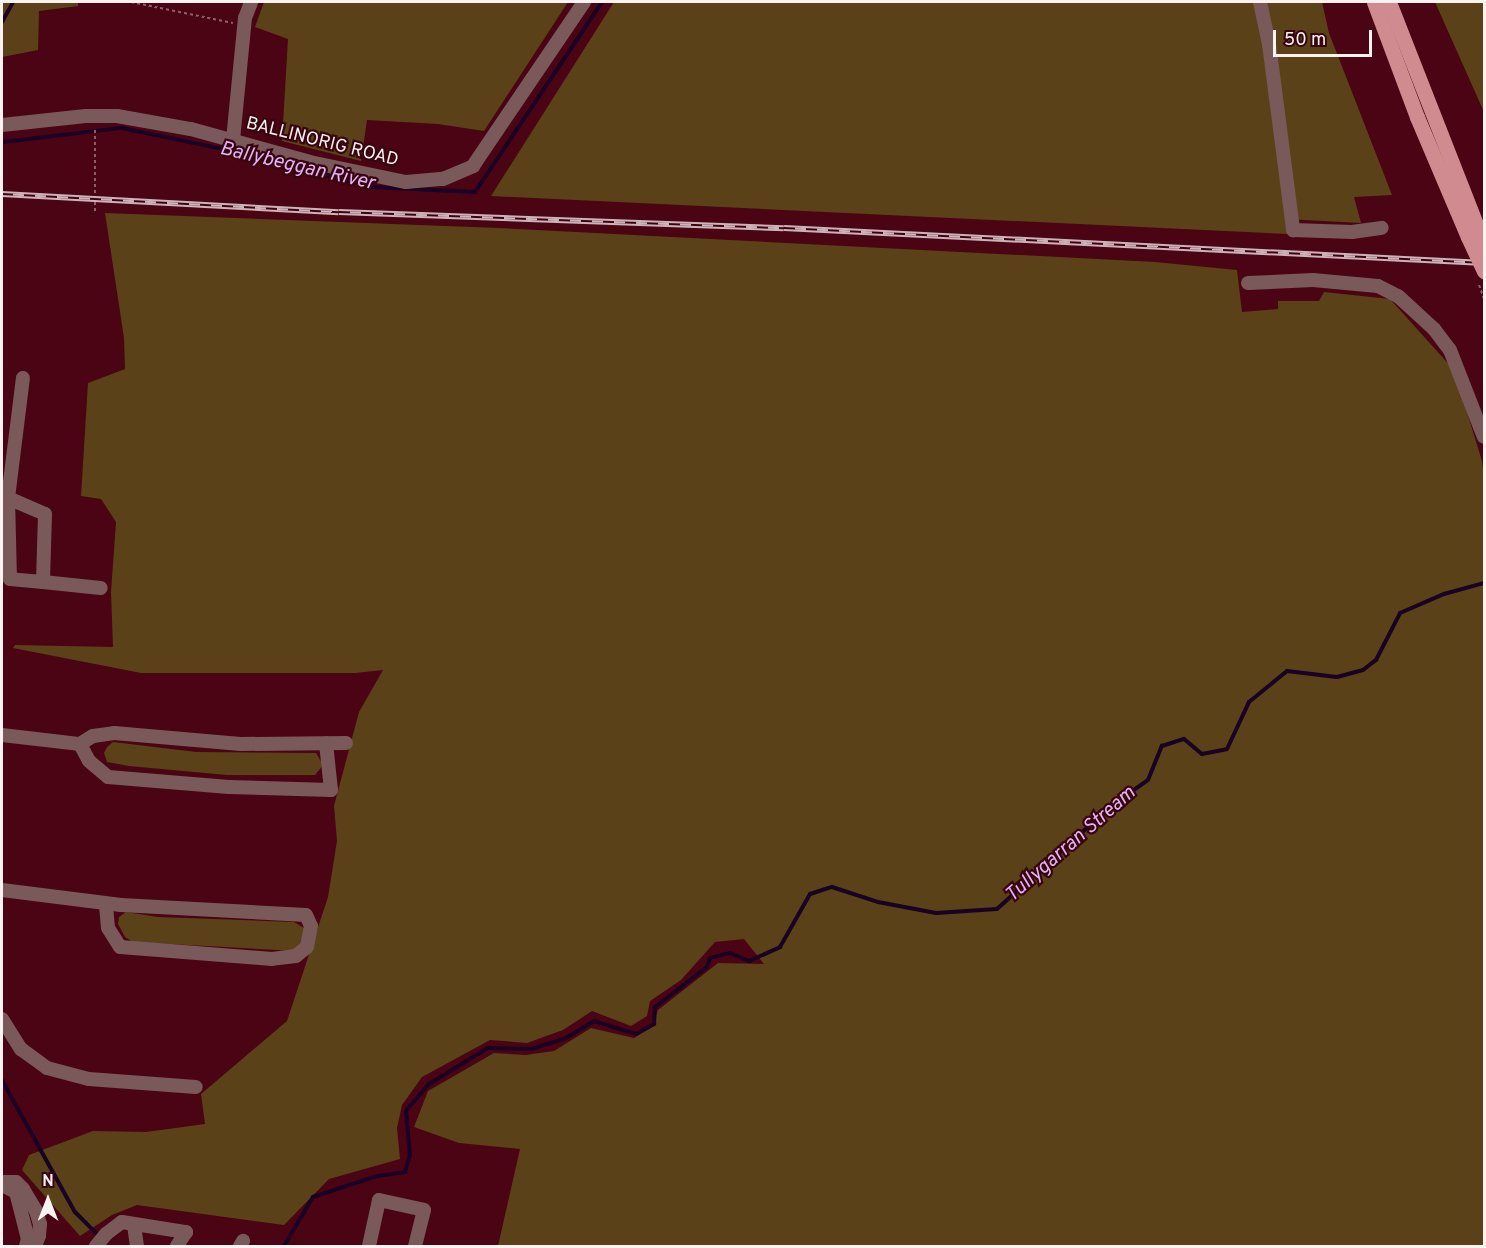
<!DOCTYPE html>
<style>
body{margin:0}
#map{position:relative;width:1486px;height:1248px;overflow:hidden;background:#4a0414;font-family:Overpass,sans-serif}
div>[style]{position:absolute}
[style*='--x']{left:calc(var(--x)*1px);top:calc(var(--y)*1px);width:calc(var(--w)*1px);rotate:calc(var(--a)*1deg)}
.green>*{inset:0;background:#5b4118}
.stream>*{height:4px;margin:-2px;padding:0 2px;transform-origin:2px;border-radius:2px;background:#1a0024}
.path>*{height:2px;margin-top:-1px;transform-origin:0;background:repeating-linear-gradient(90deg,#8e5f69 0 3px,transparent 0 6px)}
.minor>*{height:14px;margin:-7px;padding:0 7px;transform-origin:7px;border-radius:7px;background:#7a595a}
.major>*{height:15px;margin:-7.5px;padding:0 7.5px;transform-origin:7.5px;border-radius:7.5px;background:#cf8b8f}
.rail>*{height:6px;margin-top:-3px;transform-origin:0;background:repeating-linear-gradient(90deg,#38050f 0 11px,#ccb4b8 0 22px);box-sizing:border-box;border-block:2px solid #ccb4b8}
.major-bridge>*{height:15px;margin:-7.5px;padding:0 7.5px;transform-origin:7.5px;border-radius:7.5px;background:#cf8b8f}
span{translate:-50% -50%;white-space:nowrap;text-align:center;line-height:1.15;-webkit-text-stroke:4.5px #38050f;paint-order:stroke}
.street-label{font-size:18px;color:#faf1f1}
.water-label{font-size:20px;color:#e2b3f6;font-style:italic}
.frame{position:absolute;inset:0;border:3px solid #faf1f1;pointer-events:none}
.north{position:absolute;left:18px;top:1170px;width:60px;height:60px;-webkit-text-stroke:4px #38050f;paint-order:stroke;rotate:0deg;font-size:16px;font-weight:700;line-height:24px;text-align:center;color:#faf1f1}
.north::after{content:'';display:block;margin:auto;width:21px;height:27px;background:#faf1f1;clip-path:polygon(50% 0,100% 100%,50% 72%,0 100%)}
.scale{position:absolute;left:1273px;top:30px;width:99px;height:27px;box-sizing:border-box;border:3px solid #faf1f1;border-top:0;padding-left:8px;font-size:18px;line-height:21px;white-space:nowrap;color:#faf1f1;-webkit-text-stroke:4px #38050f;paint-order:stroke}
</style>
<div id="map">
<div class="green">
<i style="clip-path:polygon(2px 2px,78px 2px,78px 6px,39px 11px,38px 50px,2px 57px)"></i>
<i style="clip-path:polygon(264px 2px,568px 2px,484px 131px,438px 124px,367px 120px,361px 161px,282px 141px,288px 39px,255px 27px)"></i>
<i style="clip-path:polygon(614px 2px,1322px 2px,1329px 33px,1392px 195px,1354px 197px,1361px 223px,1286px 219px,1288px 234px,491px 196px)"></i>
<i style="clip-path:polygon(1435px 2px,1484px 2px,1484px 112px)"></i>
<i style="clip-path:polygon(105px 213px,499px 228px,1155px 262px,1237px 270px,1242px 312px,1278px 309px,1278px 301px,1319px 301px,1324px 292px,1390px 299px,1454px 370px,1482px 461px,1484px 477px,1484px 1246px,498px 1246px,520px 1149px,459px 1143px,414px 1127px,428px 1091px,494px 1053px,526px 1055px,554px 1051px,591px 1028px,634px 1038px,652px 1027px,658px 1010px,718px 963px,764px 964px,744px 939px,715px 942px,681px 980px,650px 1001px,647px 1016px,631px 1026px,592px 1011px,563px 1030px,527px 1043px,490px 1040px,422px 1077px,402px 1105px,397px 1128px,400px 1159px,329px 1179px,284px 1225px,137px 1205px,112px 1215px,80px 1236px,22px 1170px,29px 1155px,93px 1131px,146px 1132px,205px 1124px,201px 1094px,287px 1021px,328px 897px,337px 841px,334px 806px,359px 712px,383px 670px,355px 673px,141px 673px,13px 648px,15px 645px,113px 647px,111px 592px,116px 522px,101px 499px,81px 496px,88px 383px,125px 369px,124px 338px)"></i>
<i style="clip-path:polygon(113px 742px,196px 752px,316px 753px,323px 765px,315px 775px,227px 775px,129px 766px,107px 762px,104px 753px,107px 747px)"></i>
<i style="clip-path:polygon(126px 912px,158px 917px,294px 922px,304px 928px,302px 942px,296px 951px,133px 942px,125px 937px,118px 924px,119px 917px)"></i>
</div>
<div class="stream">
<i style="--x:2;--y:22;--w:23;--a:-61"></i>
<i style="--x:2;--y:142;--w:121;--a:-6.7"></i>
<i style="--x:122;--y:128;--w:112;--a:11.8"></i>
<i style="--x:232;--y:151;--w:145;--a:14.4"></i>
<i style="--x:372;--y:187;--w:103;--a:2.8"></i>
<i style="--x:475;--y:192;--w:229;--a:-56.2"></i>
<i style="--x:2;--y:1080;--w:151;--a:61.1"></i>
<i style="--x:75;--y:1212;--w:34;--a:45"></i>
<i style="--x:284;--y:1246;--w:57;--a:-59.4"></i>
<i style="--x:313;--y:1197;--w:67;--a:-18.2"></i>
<i style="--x:377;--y:1176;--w:28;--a:-8"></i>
<i style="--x:405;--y:1172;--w:18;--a:-74"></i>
<i style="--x:410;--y:1155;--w:44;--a:-95.2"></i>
<i style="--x:406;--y:1111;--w:35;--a:-50"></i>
<i style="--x:429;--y:1084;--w:69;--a:-31.4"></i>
<i style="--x:488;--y:1048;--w:43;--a:1.3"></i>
<i style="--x:531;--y:1049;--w:37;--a:-17"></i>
<i style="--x:566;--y:1038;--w:33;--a:-31"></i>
<i style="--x:594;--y:1021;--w:44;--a:17.2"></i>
<i style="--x:636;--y:1034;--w:21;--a:-29"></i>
<i style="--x:654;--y:1024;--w:17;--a:-87"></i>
<i style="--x:655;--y:1007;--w:66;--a:-37.6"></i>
<i style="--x:707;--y:967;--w:9;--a:-72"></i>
<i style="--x:710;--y:958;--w:21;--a:-14"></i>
<i style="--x:730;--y:953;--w:21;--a:23"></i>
<i style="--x:749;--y:961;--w:34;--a:-24"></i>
<i style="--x:780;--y:947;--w:61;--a:-60.5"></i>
<i style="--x:810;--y:894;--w:23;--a:-18"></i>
<i style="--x:832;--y:887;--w:48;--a:18.1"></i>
<i style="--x:878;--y:902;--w:59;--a:10.7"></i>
<i style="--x:936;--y:913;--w:61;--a:-3.8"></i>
<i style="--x:997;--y:909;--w:154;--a:-42.1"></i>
<i style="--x:1111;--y:806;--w:45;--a:-35.1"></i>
<i style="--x:1148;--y:780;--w:37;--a:-68"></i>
<i style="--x:1162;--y:746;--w:23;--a:-18"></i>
<i style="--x:1184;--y:739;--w:23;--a:40"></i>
<i style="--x:1202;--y:754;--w:25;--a:-11"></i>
<i style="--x:1227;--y:749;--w:52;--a:-64.9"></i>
<i style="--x:1249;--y:702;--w:49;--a:-39.2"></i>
<i style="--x:1287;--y:671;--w:50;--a:6.8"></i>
<i style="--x:1337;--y:677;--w:27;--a:-15"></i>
<i style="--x:1363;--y:670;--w:16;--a:-38"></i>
<i style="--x:1376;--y:660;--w:53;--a:-62.9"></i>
<i style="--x:1400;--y:613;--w:48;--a:-23.4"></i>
<i style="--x:1444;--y:594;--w:41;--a:-15.4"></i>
</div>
<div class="path">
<i style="--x:131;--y:2;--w:104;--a:11.6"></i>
<i style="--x:95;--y:130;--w:81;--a:90"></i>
<i style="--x:1479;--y:285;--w:15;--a:70"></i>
</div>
<div class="minor">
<i style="--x:1260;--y:2;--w:43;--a:77.9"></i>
<i style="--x:1269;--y:44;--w:188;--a:82.6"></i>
<i style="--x:1293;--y:230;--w:59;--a:1.9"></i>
<i style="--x:1352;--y:232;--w:30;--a:-8"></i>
<i style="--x:2;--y:125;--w:84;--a:-6.1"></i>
<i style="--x:86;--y:116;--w:31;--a:0"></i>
<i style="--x:117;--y:116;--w:75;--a:10"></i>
<i style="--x:191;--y:129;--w:123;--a:15.5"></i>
<i style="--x:310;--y:162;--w:98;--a:11.8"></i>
<i style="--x:406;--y:182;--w:37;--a:-5"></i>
<i style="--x:443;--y:179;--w:33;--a:-23"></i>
<i style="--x:473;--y:166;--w:198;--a:-55.9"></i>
<i style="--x:233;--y:140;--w:123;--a:-84.4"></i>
<i style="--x:245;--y:18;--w:17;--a:-69"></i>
<i style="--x:1248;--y:283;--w:65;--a:-2.6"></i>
<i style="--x:1313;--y:280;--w:65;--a:5.3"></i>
<i style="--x:1378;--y:286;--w:22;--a:27"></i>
<i style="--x:1398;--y:296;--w:49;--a:42.5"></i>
<i style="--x:1434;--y:329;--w:26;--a:53"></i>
<i style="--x:1450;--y:350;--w:93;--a:68.7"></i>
<i style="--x:2;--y:487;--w:13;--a:61"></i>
<i style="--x:8;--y:498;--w:40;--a:23.4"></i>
<i style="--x:45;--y:514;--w:68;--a:91.7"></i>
<i style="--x:43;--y:582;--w:33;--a:-175"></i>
<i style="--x:10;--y:579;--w:81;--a:-91.4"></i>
<i style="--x:8;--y:498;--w:121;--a:-82.9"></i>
<i style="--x:43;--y:582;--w:58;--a:5.9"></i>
<i style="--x:2;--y:735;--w:79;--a:6.6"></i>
<i style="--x:80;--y:744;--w:15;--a:-32"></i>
<i style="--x:93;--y:736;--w:21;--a:-8"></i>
<i style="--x:114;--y:733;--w:127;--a:5"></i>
<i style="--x:241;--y:744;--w:105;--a:-0.5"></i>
<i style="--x:80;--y:744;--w:19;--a:62"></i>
<i style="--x:89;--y:761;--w:25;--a:40"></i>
<i style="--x:108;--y:777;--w:121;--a:4.7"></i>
<i style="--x:229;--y:787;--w:102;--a:1.7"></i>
<i style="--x:331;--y:790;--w:47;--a:-96.1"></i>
<i style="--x:2;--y:890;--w:120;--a:7.2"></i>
<i style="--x:121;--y:905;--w:185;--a:3.1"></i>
<i style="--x:306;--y:915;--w:12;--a:66"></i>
<i style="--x:311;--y:926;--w:21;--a:101"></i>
<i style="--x:307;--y:947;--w:14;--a:141"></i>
<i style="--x:296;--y:956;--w:24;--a:173"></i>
<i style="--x:272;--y:959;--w:152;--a:-175.5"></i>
<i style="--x:120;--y:947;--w:22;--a:-122"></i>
<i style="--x:108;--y:928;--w:24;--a:-95"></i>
<i style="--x:2;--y:1019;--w:36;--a:58"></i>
<i style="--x:21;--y:1049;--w:32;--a:36"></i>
<i style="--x:47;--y:1068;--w:43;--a:14.7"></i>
<i style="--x:89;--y:1079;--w:107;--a:4.3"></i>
<i style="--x:2;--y:1182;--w:14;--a:0"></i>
<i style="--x:16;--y:1182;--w:10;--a:45"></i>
<i style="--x:23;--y:1189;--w:26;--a:59"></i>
<i style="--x:36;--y:1211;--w:14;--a:73"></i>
<i style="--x:40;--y:1224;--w:12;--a:95"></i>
<i style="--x:39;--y:1236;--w:11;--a:112"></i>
<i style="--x:6;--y:1187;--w:11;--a:27"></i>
<i style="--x:16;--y:1192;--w:49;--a:75.7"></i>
<i style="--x:28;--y:1239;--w:7;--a:106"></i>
<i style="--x:134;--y:1225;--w:21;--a:82"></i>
<i style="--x:96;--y:1246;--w:16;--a:-50"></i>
<i style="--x:106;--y:1234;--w:20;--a:-37"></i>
<i style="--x:122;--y:1222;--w:65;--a:8.9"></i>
<i style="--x:186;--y:1232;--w:17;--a:123"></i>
<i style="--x:240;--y:1246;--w:6;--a:-59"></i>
<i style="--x:369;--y:1246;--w:47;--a:-77.7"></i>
<i style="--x:379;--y:1200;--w:46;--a:12.5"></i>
<i style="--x:424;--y:1210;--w:37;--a:104"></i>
</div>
<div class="major">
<i style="--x:1374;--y:2;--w:123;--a:69.5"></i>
<i style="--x:1417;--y:117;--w:130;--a:67"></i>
<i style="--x:1389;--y:2;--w:260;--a:68.6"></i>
</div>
<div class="rail">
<i style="--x:2;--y:194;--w:337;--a:3.1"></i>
<i style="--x:339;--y:212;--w:445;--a:2.1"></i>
<i style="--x:784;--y:228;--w:701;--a:2.86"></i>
</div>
<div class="major-bridge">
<i style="--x:1468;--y:237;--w:38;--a:65"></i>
</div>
<div class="street-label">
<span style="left:322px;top:143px;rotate:14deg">BALLINORIG ROAD</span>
</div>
<div class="water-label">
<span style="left:297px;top:167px;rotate:13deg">Ballybeggan River</span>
<span style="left:1071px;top:845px;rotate:-41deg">Tullygarran Stream</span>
</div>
<div class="frame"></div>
<div class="north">N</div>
<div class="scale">50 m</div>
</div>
